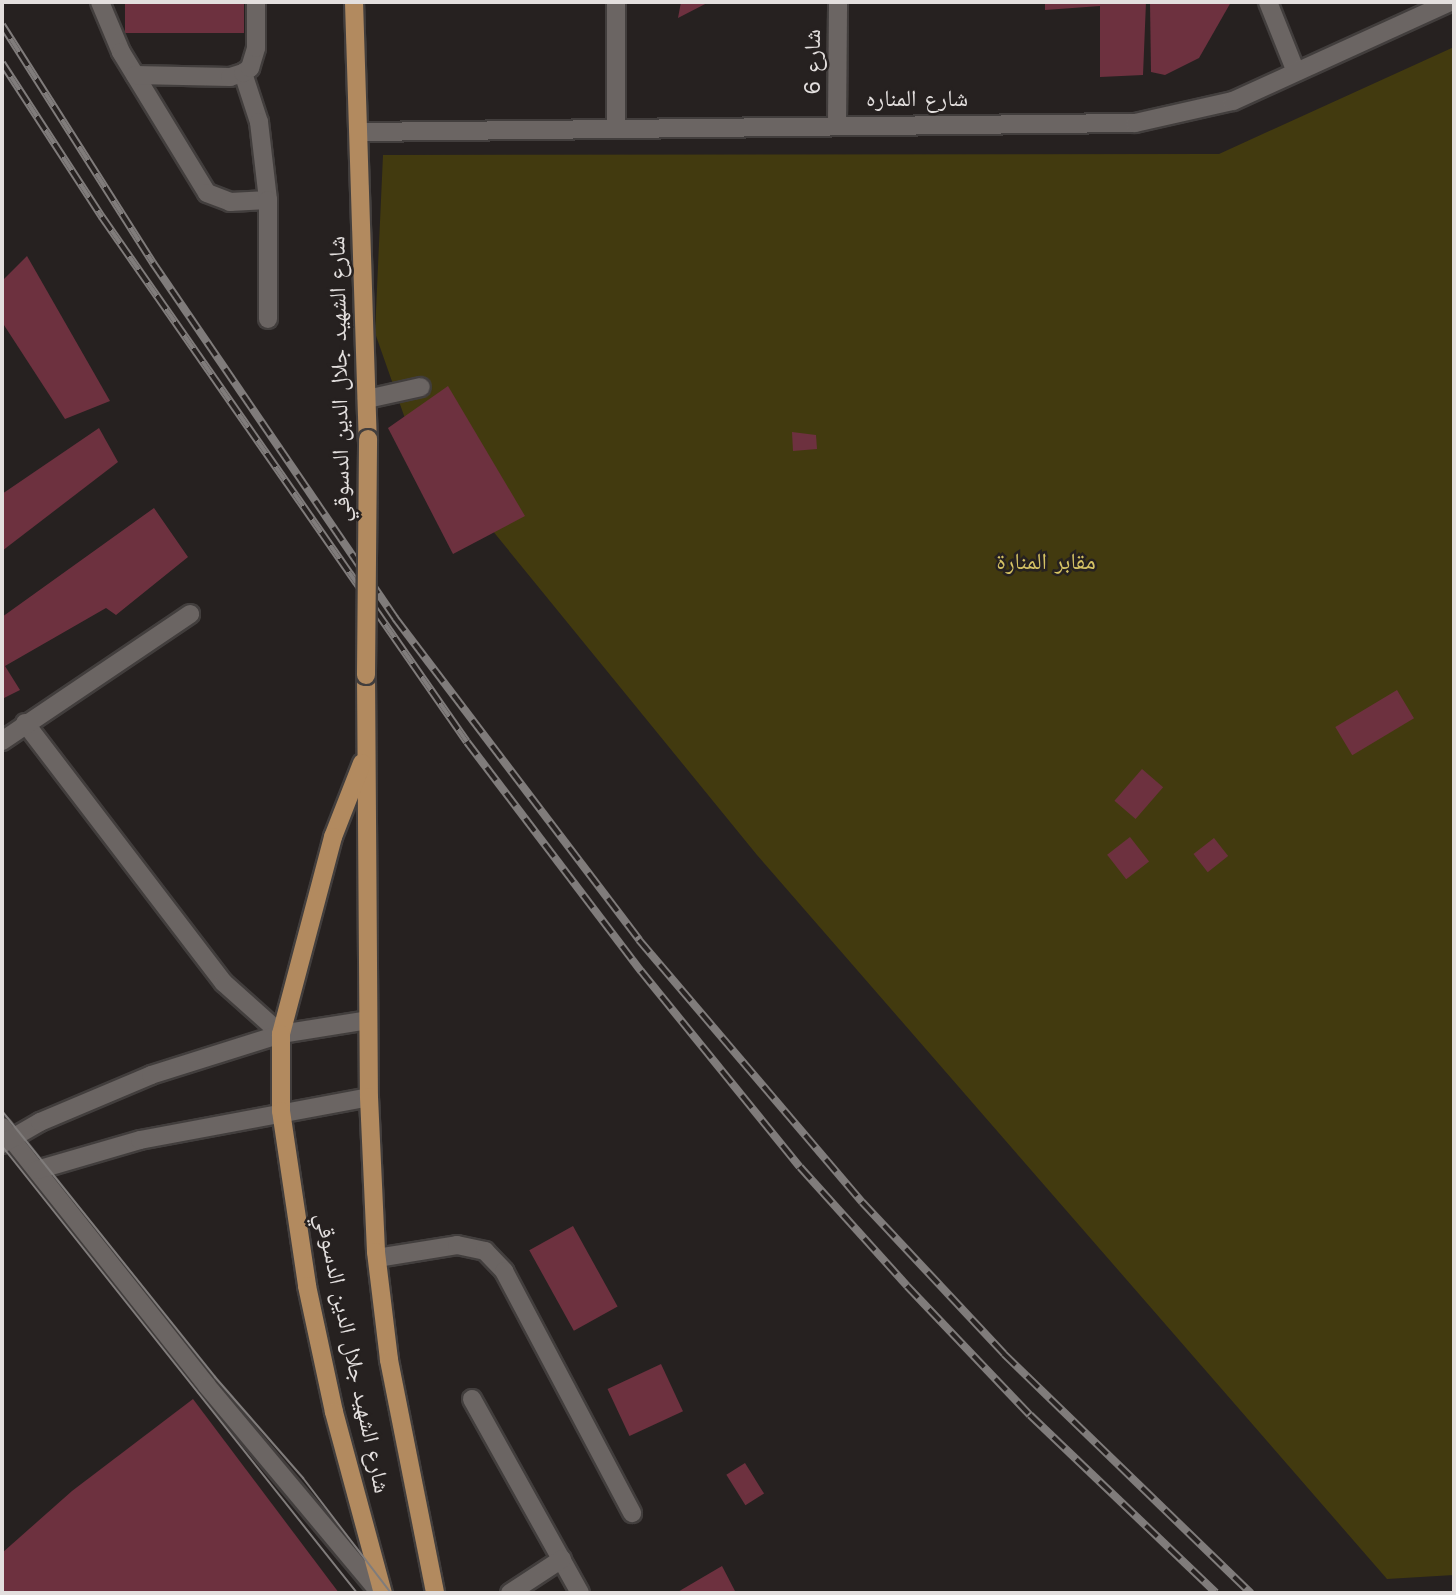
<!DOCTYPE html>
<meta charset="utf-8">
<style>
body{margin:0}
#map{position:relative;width:1456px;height:1595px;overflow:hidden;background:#262120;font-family:"Work Sans","Noto Naskh Arabic",sans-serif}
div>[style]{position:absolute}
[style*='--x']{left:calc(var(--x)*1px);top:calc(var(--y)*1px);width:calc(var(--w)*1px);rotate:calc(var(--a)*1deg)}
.green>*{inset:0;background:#423a0f}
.building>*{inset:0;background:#6d313f;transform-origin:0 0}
.roads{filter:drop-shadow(2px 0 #423e3d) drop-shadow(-2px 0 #423e3d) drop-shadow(0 2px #423e3d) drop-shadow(0 -2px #423e3d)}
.minor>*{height:18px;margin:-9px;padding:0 9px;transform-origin:9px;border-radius:9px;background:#6b6563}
.major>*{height:18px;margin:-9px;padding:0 9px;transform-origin:9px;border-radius:9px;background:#b28a5f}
.tram>*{height:2px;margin:-1px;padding:0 1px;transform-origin:1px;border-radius:1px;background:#807c7b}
.rail>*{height:8px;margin-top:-4px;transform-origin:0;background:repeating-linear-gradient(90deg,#262120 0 16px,#807c7b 0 32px);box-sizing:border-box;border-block:2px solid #807c7b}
.bridges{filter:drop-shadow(2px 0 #423e3d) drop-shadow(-2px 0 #423e3d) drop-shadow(0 2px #423e3d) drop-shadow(0 -2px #423e3d)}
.major-bridge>*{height:18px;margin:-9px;padding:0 9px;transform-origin:9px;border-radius:9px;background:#b28a5f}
span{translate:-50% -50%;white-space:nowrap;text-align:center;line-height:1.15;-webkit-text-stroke:5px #262120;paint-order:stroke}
.street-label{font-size:23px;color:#e3dfde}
.park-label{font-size:23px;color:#d5c264}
.frame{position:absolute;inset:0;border:4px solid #e3dfde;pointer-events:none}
</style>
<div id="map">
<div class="green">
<i style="clip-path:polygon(1454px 47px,1454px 1575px,1387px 1579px,757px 855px,408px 427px,375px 333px,383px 155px,1219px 154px)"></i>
</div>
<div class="building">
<i style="left:125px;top:2px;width:119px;height:31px"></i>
<i style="clip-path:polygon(681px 2px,709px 2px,678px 18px)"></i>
<i style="clip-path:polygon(1045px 2px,1146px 2px,1143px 75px,1100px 77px,1100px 6px,1045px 10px)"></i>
<i style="clip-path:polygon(1150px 2px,1231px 2px,1199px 58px,1165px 75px,1151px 72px)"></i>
<i style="clip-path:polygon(27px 256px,110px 401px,65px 419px,2px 322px,2px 281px)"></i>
<i style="clip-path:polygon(448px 386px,525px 516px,453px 554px,388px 428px)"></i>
<i style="clip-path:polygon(99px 428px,118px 462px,2px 551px,2px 494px)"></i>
<i style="clip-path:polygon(792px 432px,816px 435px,817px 449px,793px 451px)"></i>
<i style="clip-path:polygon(154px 508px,188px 557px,116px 615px,106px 608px,5px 666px,20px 690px,2px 699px,2px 617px)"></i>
<i style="left:1397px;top:690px;width:33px;height:72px;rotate:59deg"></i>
<i style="left:1142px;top:769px;width:28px;height:42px;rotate:41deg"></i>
<i style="left:1130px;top:837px;width:31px;height:29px;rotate:52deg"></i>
<i style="left:1214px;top:838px;width:23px;height:26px;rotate:52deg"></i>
<i style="left:573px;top:1226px;width:92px;height:50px;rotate:61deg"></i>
<i style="left:661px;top:1364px;width:52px;height:59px;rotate:65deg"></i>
<i style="clip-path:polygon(193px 1399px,339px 1593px,2px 1593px,2px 1553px,72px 1491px)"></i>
<i style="left:745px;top:1463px;width:36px;height:22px;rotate:58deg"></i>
<i style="clip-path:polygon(722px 1566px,736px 1593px,676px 1593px)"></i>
</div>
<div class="roads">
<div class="minor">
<i style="--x:100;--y:2;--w:54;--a:67.2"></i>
<i style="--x:121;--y:52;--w:165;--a:58.6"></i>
<i style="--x:207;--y:193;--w:25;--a:21"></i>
<i style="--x:230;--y:202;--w:38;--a:-3"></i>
<i style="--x:616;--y:2;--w:125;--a:90"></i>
<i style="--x:1268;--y:2;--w:75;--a:68.2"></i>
<i style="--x:243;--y:73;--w:52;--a:71.9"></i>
<i style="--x:259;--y:122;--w:79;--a:83.4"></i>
<i style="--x:268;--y:200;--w:119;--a:90"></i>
<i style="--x:135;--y:75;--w:95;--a:1.2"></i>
<i style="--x:230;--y:77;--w:14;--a:-17"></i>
<i style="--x:243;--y:73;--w:9;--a:-36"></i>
<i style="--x:250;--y:68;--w:21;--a:-73"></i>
<i style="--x:256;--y:48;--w:46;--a:-90"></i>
<i style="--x:837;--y:123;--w:121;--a:-89.5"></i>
<i style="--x:360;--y:132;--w:775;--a:-0.67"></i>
<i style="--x:1135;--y:123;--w:100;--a:-12.7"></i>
<i style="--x:1233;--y:101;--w:239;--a:-24.5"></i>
<i style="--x:367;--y:399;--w:55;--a:-12.5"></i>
<i style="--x:25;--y:723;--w:327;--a:52.6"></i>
<i style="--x:224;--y:983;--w:76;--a:41.8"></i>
<i style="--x:2;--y:741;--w:227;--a:-34"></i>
<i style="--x:2;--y:1127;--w:330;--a:51.6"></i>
<i style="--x:207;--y:1386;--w:270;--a:50.1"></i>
<i style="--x:2;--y:1144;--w:44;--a:-30.1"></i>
<i style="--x:40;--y:1122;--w:121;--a:-22.9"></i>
<i style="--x:151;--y:1075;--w:136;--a:-17.5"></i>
<i style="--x:281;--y:1034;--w:88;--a:-9.1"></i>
<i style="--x:37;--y:1170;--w:107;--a:-16.2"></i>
<i style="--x:140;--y:1140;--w:233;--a:-10.6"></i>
<i style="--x:377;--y:1258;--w:81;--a:-9.2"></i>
<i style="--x:457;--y:1245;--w:29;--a:12"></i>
<i style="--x:485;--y:1251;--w:28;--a:46"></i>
<i style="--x:504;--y:1271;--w:274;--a:62.1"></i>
<i style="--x:472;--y:1399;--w:222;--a:60.9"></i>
<i style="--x:510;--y:1593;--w:62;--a:-33.2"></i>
</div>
<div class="major">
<i style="--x:354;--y:2;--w:437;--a:88.2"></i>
<i style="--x:366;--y:675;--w:422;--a:89.6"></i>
<i style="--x:369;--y:1097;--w:155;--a:87.4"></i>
<i style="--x:376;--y:1252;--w:109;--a:83.1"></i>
<i style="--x:389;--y:1360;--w:237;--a:78.8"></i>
<i style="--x:362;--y:763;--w:79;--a:111.4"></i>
<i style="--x:333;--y:837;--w:204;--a:104.8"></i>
<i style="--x:281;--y:1034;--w:77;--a:90"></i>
<i style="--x:281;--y:1111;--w:177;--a:81.5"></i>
<i style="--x:307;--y:1286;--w:129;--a:77.9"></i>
<i style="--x:334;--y:1412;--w:188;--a:74.9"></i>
</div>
</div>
<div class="tram">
<i style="--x:2;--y:1111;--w:341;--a:51.3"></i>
<i style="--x:215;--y:1377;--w:134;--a:48.9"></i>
<i style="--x:303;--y:1478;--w:145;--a:52.6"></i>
<i style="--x:2;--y:1146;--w:571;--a:51.54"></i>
</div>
<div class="rail">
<i style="--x:2;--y:25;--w:282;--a:57.6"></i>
<i style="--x:153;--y:263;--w:430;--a:55.7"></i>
<i style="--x:395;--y:618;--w:404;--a:52.8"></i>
<i style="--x:639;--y:940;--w:344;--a:49.6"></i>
<i style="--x:862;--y:1202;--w:208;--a:46.9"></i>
<i style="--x:1004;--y:1354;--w:344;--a:44.1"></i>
<i style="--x:2;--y:63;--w:184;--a:57"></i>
<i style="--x:102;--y:217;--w:639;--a:55.19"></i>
<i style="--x:467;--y:742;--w:288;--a:52.8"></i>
<i style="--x:641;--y:971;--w:252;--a:51"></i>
<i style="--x:800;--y:1167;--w:160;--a:48"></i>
<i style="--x:907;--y:1286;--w:178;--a:46.4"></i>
<i style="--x:1030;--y:1415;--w:257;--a:43.7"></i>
</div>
<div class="bridges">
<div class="major-bridge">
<i style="--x:366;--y:675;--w:236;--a:-89.5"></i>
</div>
</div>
<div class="street-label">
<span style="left:813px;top:62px;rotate:-90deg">شارع 6</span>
<span style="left:917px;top:99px">شارع المناره</span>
<span style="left:340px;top:379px;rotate:-91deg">شارع الشهيد جلال الدين الدسوقي</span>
<span style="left:352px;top:1353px;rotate:78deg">شارع الشهيد جلال الدين الدسوقي</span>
</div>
<div class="park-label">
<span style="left:1046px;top:562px">مقابر المنارة</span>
</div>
<div class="frame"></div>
</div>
